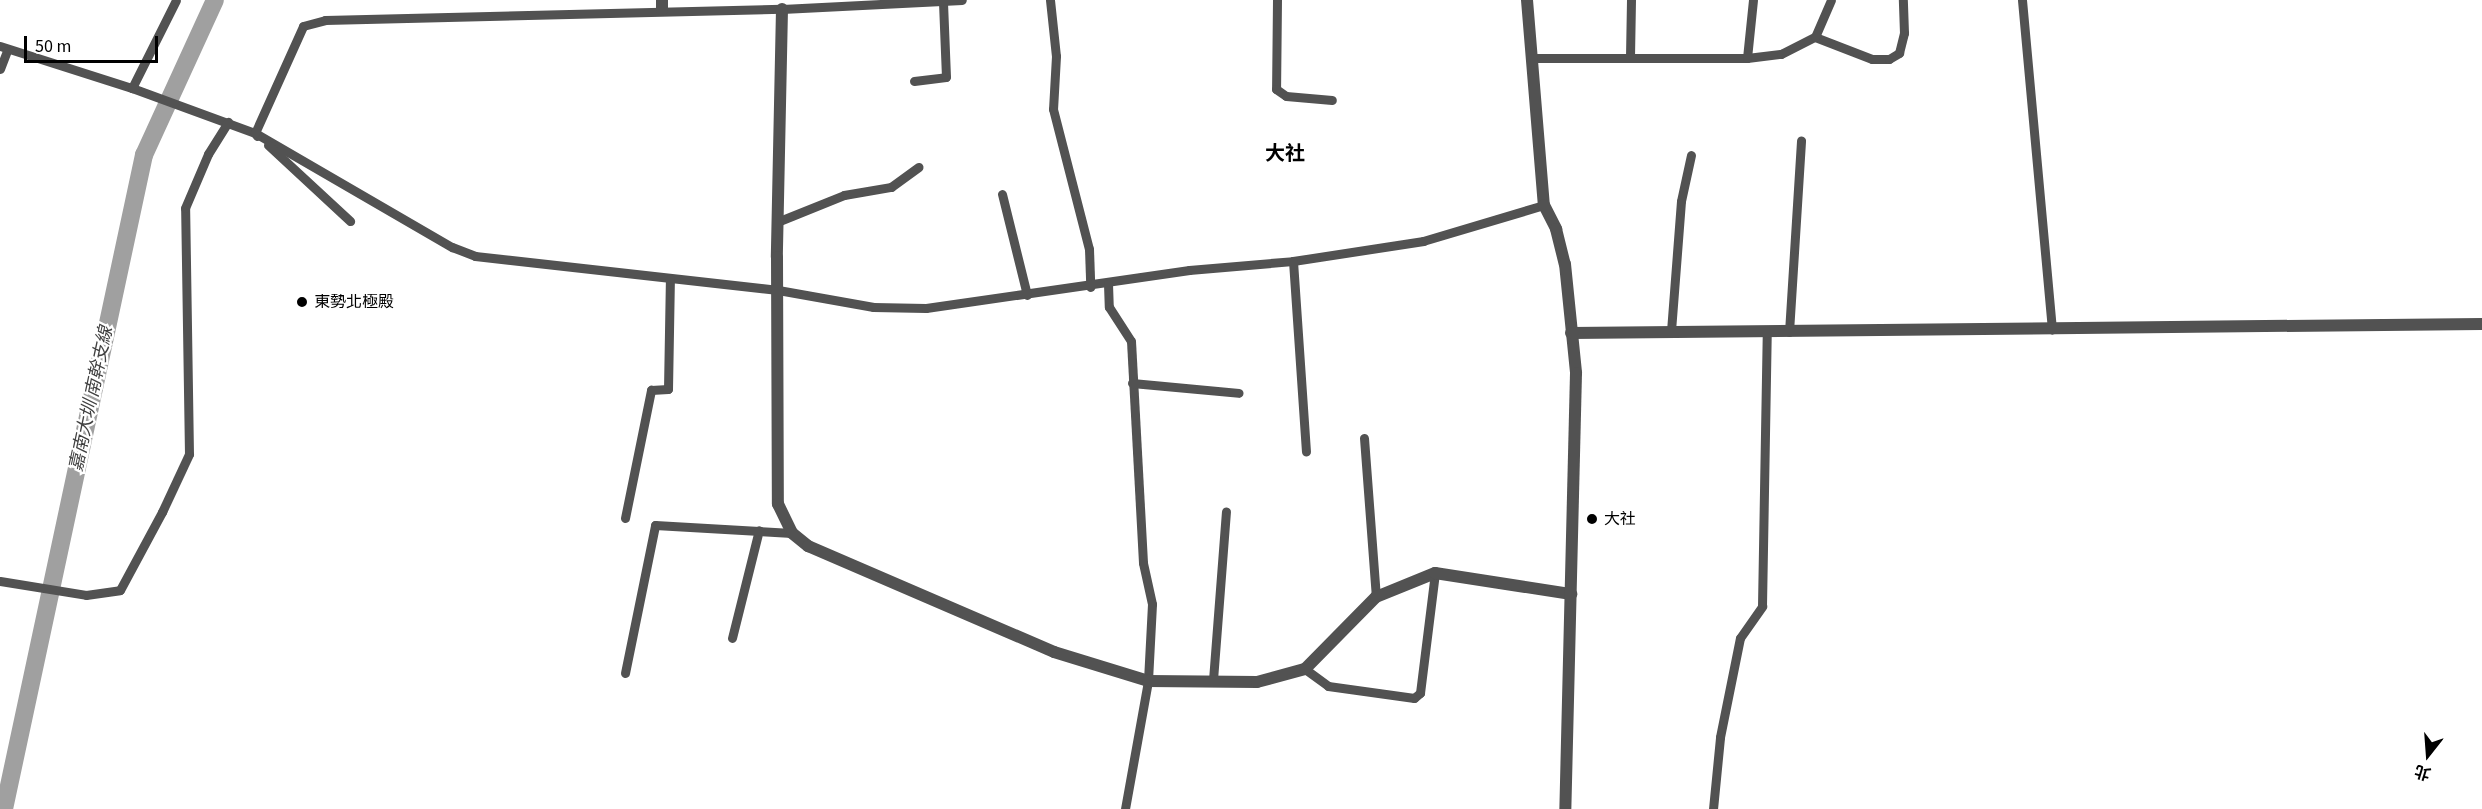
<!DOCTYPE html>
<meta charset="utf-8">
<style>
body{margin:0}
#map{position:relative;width:2482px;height:809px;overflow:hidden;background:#fff;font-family:"Source Sans 3","Noto Sans TC",sans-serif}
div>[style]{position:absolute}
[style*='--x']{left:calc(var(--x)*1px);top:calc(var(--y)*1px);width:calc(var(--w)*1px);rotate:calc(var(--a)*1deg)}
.canal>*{height:18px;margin:-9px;padding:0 9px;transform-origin:9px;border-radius:9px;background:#a0a0a0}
.service>*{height:9px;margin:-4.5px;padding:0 4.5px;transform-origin:4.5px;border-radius:4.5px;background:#525252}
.minor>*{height:12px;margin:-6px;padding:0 6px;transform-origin:6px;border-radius:6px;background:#525252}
.tertiary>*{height:12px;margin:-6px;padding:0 6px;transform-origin:6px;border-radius:6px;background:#525252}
.dots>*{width:16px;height:16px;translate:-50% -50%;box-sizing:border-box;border:3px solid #fff;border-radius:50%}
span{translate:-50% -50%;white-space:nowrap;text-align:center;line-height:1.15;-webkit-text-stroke:4.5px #fff;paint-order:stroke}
.poi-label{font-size:16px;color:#000}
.left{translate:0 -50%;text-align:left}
.water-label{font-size:18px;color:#414141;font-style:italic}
.quarter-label{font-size:20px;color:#000;font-weight:700}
.north{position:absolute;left:2398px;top:725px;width:60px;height:60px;-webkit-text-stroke:4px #fff;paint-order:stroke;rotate:197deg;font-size:16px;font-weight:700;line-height:24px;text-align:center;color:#000}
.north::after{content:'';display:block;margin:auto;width:21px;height:27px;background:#000;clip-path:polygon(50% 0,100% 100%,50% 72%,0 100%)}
.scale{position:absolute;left:24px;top:36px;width:134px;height:27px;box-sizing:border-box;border:3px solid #000;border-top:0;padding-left:8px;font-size:18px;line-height:21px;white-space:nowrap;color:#000;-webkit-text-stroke:4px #fff;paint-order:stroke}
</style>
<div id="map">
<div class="canal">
<i style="--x:4;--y:809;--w:669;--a:-77.92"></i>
<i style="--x:144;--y:155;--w:170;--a:-65.4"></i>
</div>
<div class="service">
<i style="--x:1050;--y:0;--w:56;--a:83.9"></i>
<i style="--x:1056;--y:56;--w:53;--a:93.2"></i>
<i style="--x:1053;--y:109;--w:145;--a:75.6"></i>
<i style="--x:1089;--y:249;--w:38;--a:88"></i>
<i style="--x:1277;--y:0;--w:89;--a:90.6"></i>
<i style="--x:1276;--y:89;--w:12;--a:35"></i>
<i style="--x:1286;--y:96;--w:46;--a:5"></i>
<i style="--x:2022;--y:0;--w:331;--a:84.8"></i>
<i style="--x:1815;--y:37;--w:61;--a:21.1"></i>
<i style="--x:1872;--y:59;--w:17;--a:0"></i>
<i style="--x:1889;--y:59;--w:12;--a:-31"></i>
<i style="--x:1899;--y:53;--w:21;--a:-76"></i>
<i style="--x:1904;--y:33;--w:33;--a:-92"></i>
<i style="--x:0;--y:46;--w:139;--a:17.7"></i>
<i style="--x:132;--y:88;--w:98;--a:-63.4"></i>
<i style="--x:1630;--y:57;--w:57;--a:-89"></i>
<i style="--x:1533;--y:58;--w:214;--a:0"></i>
<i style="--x:1747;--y:58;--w:34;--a:-7"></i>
<i style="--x:1781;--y:54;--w:38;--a:-27"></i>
<i style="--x:1815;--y:37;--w:40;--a:-66.6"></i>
<i style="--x:1747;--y:58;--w:58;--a:-84.1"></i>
<i style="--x:0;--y:69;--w:19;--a:-69"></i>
<i style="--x:914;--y:81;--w:32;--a:-7"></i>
<i style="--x:946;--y:77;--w:74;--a:-92.3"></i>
<i style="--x:132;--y:88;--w:131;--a:20.1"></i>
<i style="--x:255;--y:133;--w:228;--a:30.1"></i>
<i style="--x:452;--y:247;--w:25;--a:21"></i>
<i style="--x:475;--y:256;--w:305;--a:6.4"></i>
<i style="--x:778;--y:290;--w:97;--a:10.1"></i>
<i style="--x:873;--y:307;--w:53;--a:1.1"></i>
<i style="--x:926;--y:308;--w:266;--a:-8.2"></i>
<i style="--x:1189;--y:270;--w:104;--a:-4.9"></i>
<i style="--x:1293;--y:261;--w:132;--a:-8.7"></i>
<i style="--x:1423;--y:241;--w:126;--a:-16.6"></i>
<i style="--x:257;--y:136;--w:4;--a:-124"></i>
<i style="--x:255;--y:133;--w:117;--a:-65.8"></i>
<i style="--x:303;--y:26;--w:23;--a:-15"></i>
<i style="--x:325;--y:20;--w:457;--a:-1.4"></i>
<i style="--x:782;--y:9;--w:180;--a:-2.9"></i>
<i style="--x:268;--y:145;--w:112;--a:42.8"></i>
<i style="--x:1002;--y:194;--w:104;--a:76.1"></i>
<i style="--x:777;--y:222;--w:72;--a:-21.9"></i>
<i style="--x:844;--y:195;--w:48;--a:-9.7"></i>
<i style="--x:891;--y:187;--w:34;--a:-36"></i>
<i style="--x:1293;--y:261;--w:191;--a:86.1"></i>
<i style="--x:1108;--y:284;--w:23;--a:88"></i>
<i style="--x:1109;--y:307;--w:40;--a:57.1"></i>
<i style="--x:1131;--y:341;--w:222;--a:86.9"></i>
<i style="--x:1143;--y:563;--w:42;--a:77.6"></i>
<i style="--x:1152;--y:604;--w:77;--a:93"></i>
<i style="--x:1148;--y:681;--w:130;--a:100.2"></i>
<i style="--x:1671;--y:331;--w:130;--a:-85.6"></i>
<i style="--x:1681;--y:201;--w:47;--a:-77.7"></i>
<i style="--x:1789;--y:332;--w:192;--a:-86.4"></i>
<i style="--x:1132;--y:383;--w:107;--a:5.3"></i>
<i style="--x:1364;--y:438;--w:159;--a:85.7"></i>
<i style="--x:625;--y:518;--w:131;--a:-78.5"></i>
<i style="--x:651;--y:390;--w:17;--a:-3"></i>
<i style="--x:668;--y:389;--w:110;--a:-89"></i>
<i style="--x:0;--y:581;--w:87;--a:9.2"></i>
<i style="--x:86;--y:595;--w:34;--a:-8"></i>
<i style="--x:120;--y:590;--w:89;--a:-61.7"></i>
<i style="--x:162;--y:512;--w:64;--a:-65"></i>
<i style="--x:189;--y:454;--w:246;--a:-90.9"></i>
<i style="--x:185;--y:208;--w:59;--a:-66.9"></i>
<i style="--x:208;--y:154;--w:38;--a:-58"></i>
<i style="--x:732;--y:638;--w:111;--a:-76"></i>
<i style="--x:1305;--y:669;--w:29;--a:36"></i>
<i style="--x:1328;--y:686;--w:87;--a:7.9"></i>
<i style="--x:1414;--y:698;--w:8;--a:-40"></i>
<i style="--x:1420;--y:693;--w:121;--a:-82.9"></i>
<i style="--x:625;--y:673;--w:151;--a:-78.5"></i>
<i style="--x:655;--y:525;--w:137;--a:3.3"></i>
<i style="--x:1213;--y:680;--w:169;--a:-85.6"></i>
<i style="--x:1713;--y:809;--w:72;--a:-84.4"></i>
<i style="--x:1720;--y:737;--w:101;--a:-78.6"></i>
<i style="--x:1740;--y:638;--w:39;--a:-55"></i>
<i style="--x:1762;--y:606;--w:274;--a:-89"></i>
</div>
<div class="minor">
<i style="--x:662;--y:0;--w:10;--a:90"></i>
<i style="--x:782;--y:9;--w:248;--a:91.2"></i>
<i style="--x:777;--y:257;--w:247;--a:89.8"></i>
<i style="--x:778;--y:504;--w:32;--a:64"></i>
<i style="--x:792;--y:533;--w:21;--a:39"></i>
<i style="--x:808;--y:546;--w:268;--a:23.3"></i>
<i style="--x:1054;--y:652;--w:98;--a:17.1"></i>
<i style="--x:1148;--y:681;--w:109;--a:0.5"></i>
<i style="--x:1257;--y:682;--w:50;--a:-15.2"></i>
<i style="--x:1305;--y:669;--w:101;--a:-45.4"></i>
<i style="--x:1376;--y:597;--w:64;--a:-22.1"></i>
<i style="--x:1435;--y:573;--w:138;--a:8.8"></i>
</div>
<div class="tertiary">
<i style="--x:1527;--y:0;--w:206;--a:85.3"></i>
<i style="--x:1544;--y:205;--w:27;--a:63"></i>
<i style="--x:1556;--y:229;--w:36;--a:76"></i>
<i style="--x:1565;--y:264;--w:110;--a:84.2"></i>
<i style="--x:1576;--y:373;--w:436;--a:91.4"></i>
<i style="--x:1571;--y:333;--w:911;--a:-0.57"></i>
</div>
<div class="dots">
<i style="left:302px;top:302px;background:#000"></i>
<i style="left:1592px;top:519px;background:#000"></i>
</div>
<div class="poi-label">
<span class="left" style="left:314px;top:302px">東勢北極殿</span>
<span class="left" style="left:1604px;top:519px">大社</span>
</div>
<div class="water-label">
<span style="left:92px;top:399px;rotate:-78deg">嘉南大圳 南幹支線</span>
</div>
<div class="quarter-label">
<span style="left:1285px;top:154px">大社</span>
</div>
<div class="north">北</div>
<div class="scale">50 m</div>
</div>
